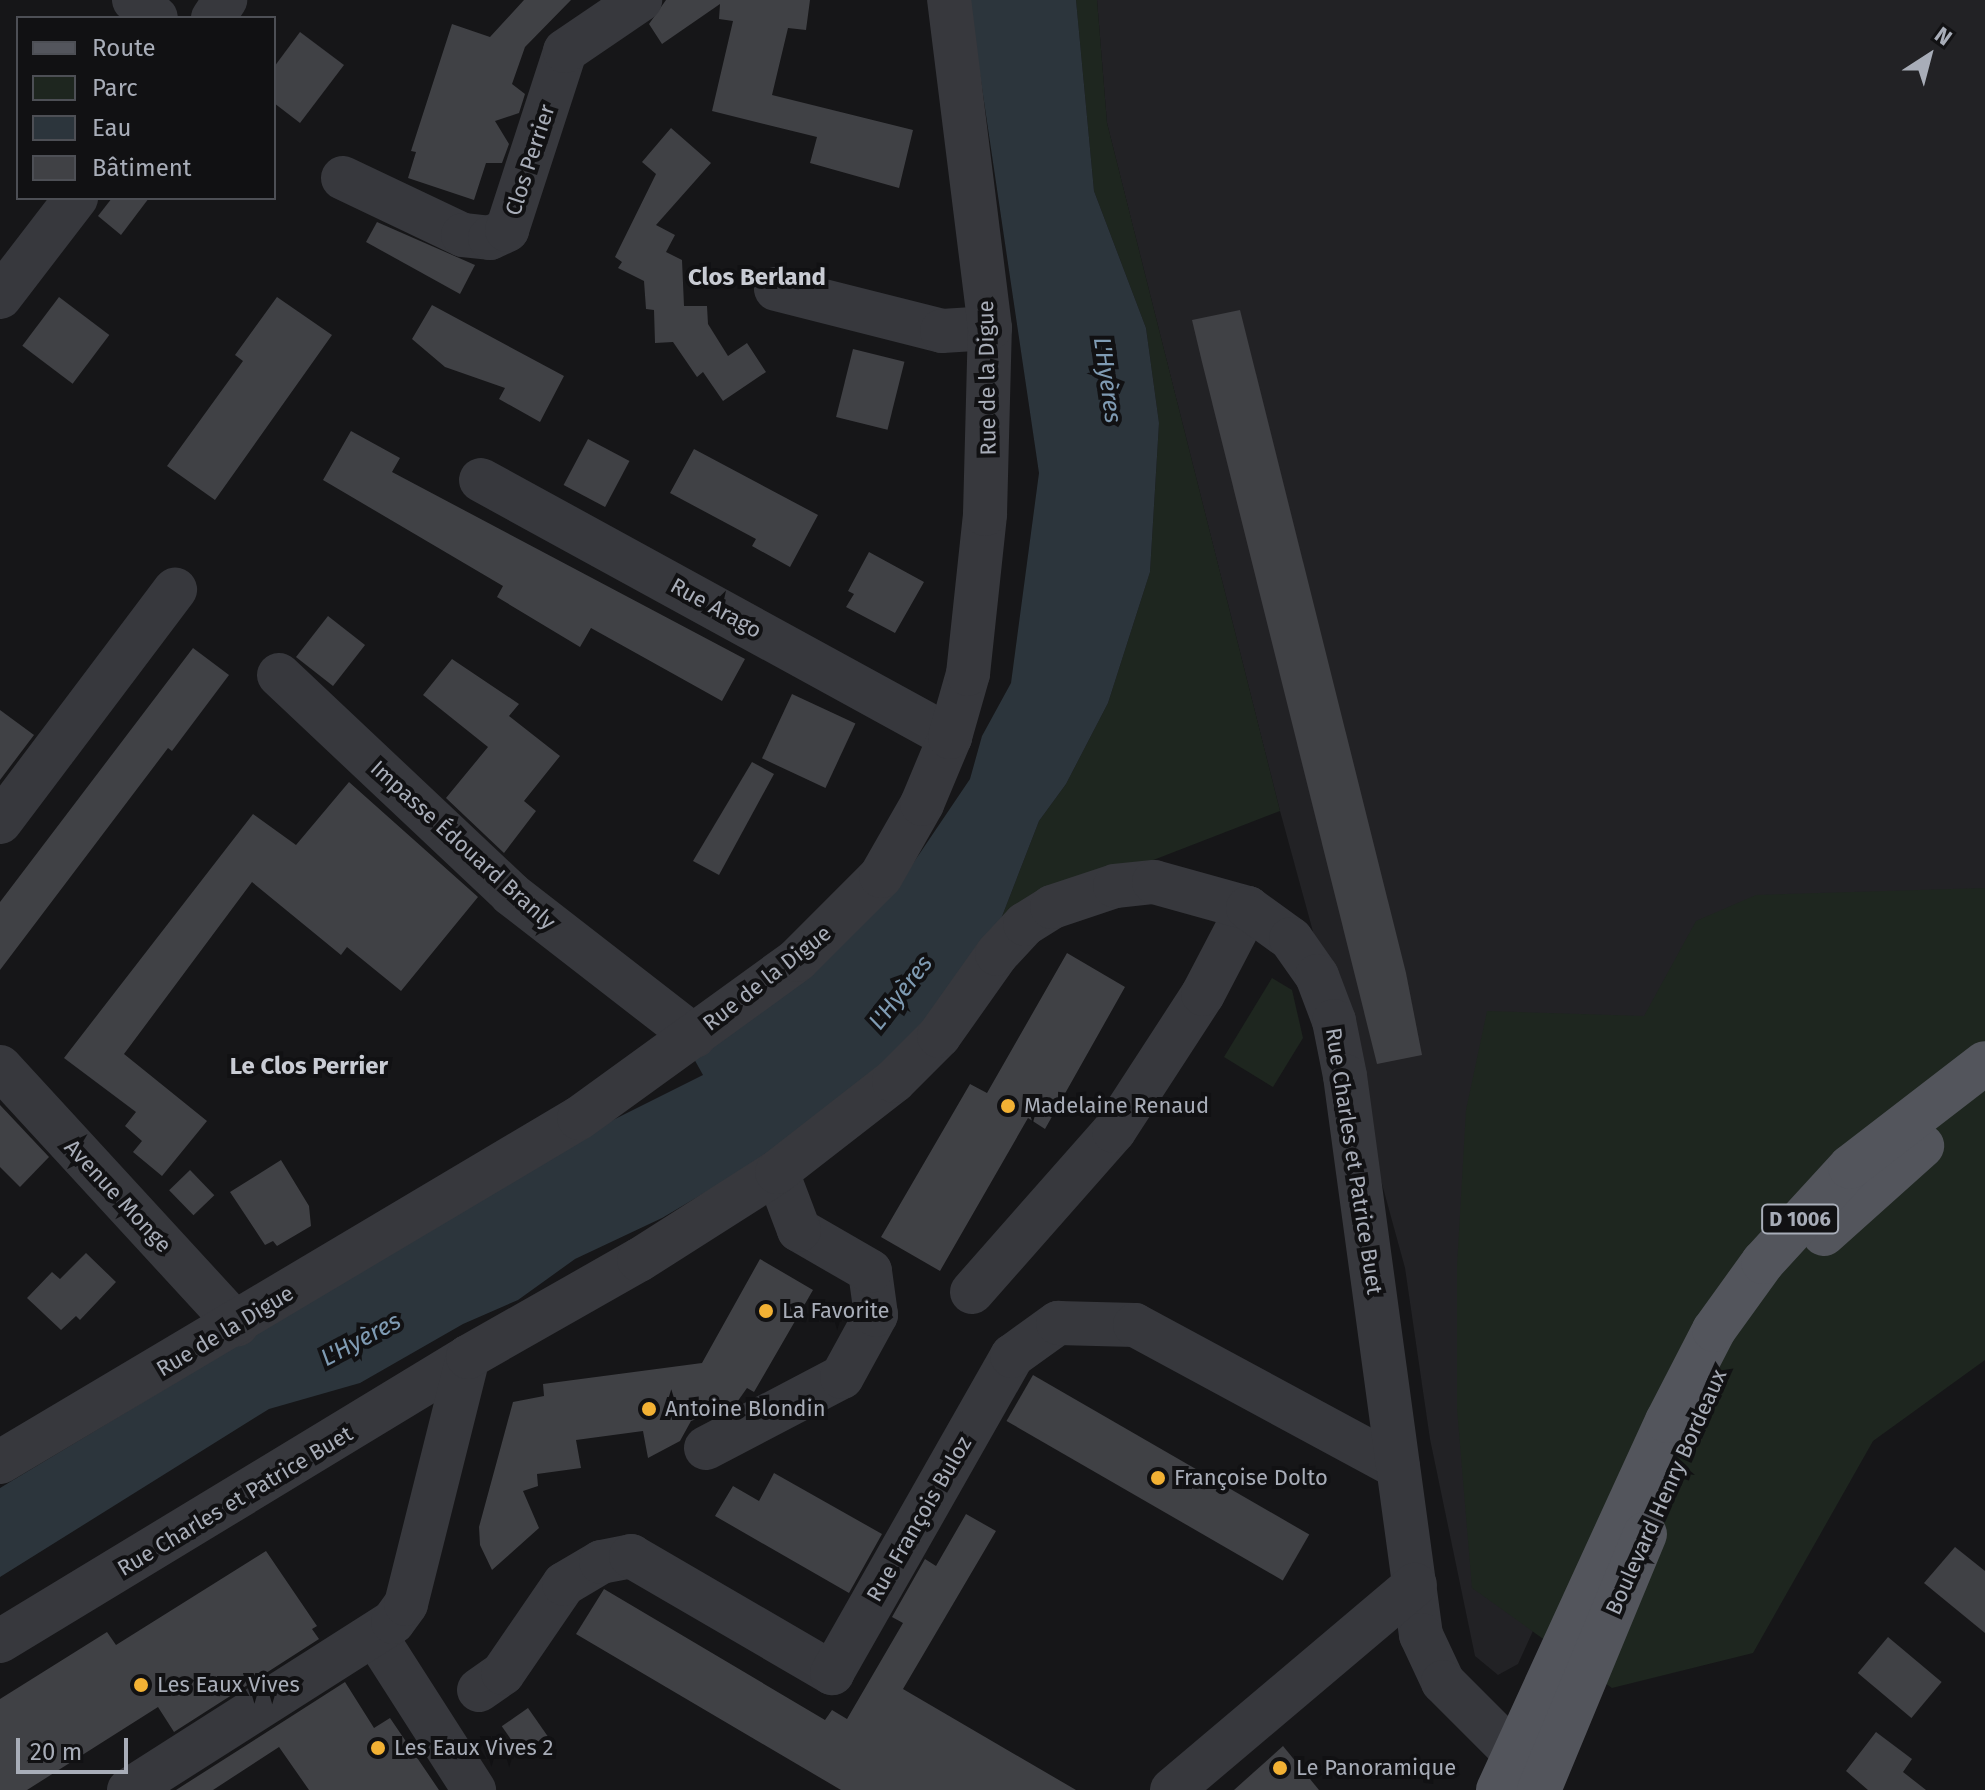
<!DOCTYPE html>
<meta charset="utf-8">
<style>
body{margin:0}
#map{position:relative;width:1985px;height:1790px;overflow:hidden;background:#161618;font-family:"Fira Sans",sans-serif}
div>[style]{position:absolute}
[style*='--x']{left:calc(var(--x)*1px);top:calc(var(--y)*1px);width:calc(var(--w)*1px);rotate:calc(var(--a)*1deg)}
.built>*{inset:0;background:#222225}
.green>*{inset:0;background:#1e261f}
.water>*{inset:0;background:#2c353c}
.building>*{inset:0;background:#404145;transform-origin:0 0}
.minor>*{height:44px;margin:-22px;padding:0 22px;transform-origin:22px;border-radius:22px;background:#37383d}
.major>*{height:44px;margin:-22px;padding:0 22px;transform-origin:22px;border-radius:22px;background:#53555c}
.dots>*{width:22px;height:22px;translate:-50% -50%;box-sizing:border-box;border:4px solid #111113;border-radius:50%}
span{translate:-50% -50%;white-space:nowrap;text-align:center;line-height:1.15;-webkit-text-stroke:8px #111113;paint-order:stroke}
.shield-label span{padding:2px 6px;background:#111113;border:2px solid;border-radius:6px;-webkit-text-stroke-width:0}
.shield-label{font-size:20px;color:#a8adb8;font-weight:700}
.street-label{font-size:22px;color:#a8adb8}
.poi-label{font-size:22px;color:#a8adb8}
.left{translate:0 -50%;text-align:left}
.neighbourhood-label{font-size:24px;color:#c9ccd4;font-weight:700}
.water-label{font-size:24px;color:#7f9bb3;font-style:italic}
.legend{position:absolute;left:16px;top:16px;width:260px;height:184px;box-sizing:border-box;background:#111113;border:2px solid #4d4f55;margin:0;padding:10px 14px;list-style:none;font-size:24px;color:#a8adb8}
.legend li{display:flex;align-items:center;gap:16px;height:40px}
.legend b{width:40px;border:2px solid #4d4f55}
.north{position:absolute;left:1889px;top:16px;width:80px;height:80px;-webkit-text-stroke:6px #111113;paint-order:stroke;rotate:36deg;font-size:22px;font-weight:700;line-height:32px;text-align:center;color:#a8adb8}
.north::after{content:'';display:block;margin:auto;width:28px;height:36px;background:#a8adb8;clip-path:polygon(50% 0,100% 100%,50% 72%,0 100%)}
.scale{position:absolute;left:16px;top:1738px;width:112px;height:36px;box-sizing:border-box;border:4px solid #a8adb8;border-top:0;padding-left:10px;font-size:24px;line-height:28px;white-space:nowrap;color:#a8adb8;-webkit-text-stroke:6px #111113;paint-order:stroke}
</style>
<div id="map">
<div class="built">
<i style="clip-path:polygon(1097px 0,1985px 0,1985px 1040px,1617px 1445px,1518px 1664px,1498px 1675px,1475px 1656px,1430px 1439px,1405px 1268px,1280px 811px,1107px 123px)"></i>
</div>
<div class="green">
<i style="clip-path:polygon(1076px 0,1097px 0,1107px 123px,1280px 811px,1001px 919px,1039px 821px,1066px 784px,1108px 703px,1150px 572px,1159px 423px,1146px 328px,1094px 191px)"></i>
<i style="clip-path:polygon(1985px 888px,1985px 1360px,1873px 1441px,1753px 1653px,1612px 1688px,1472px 1588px,1457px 1409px,1457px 1266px,1466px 1110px,1487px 1011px,1644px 1016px,1696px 921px,1756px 895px)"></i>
<i style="clip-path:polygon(1272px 978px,1292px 990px,1303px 1038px,1273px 1087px,1224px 1057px)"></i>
</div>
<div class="water">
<i style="clip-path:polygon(969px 0,1076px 0,1094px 191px,1146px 328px,1159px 423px,1150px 572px,1108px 703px,1066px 784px,1039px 821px,1001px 919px,945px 1009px,866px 1086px,733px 1176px,662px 1218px,575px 1259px,518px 1300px,463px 1324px,360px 1383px,269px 1409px,0 1577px,0 1488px,605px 1124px,703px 1075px,693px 1057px,895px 890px,970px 779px,982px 736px,1011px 683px,1039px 473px)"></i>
</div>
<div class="building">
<i style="clip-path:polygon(524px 0,571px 0,525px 47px,512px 84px,525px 94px,519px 113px,495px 121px,509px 144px,502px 163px,486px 163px,474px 200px,408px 178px,416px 152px,411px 151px,452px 24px,490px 37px)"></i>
<i style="clip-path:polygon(666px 0,810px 0,806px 30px,788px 28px,772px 95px,913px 130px,899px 188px,810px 163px,817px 137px,712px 111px,733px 21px,719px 19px,720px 4px,662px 44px,649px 24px)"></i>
<i style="clip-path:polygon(300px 32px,344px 65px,300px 123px,274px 103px,274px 67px)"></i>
<i style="clip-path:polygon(671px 128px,711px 163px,656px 225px,675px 235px,666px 252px,682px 260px,684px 306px,707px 306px,708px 324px,728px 356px,747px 343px,766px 372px,723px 401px,703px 372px,697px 377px,673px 342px,655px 343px,654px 310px,646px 309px,644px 281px,618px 268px,622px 262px,615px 257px,656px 174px,642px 162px)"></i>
<i style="clip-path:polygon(112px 198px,149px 198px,121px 235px,98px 216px)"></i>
<i style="clip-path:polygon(377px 222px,475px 265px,460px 294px,366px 242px)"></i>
<i style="left:59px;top:297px;width:63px;height:61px;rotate:37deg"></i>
<i style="clip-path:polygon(277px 297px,332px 335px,215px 500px,167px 466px,243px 361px,235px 355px)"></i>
<i style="clip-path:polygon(432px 305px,564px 376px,540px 422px,499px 399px,505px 388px,445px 367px,412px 339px)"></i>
<i style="clip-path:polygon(1240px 310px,1406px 973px,1422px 1055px,1377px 1064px,1202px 362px,1192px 320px)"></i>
<i style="left:853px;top:349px;width:53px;height:70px;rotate:14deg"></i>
<i style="clip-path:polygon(351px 431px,400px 458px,392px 472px,745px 659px,722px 701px,591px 628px,580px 647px,497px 597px,503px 586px,323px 480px)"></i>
<i style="left:588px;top:439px;width:47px;height:52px;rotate:28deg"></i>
<i style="clip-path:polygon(694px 449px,818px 515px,790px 567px,752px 546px,756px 539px,670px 493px)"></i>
<i style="clip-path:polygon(869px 552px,924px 582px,895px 633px,846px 607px,854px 594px,848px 591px)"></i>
<i style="left:328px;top:616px;width:47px;height:52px;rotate:38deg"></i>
<i style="clip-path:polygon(193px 648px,229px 675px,172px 751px,168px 748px,0 970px,0 902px)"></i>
<i style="clip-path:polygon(452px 659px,519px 704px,509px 716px,560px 756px,524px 801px,536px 811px,504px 853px,446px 798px,488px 747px,423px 695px)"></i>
<i style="left:792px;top:694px;width:70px;height:71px;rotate:25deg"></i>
<i style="clip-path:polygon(0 710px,34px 735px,0 780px)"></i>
<i style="clip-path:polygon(752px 762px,774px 774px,719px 875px,693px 861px)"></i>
<i style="clip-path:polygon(349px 782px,478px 897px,401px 991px,347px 947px,341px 955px,252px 882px,124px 1054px,207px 1121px,162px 1176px,133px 1152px,142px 1141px,125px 1126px,136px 1112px,64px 1058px,253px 814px,296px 845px)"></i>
<i style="clip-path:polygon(1067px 953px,1125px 987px,1045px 1129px,1028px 1118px,940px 1271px,881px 1237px,970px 1084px,987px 1093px)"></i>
<i style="clip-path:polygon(0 1105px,49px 1157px,20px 1187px,0 1167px)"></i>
<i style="clip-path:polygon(281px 1160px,309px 1206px,311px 1226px,277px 1246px,273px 1241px,265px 1245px,230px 1192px)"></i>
<i style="left:190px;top:1170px;width:35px;height:29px;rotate:46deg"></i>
<i style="clip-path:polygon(86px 1253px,116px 1282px,80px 1320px,76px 1316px,61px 1330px,27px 1298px,52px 1272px,60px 1279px)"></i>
<i style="clip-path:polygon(760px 1259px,813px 1290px,754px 1392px,747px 1388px,735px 1405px,691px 1421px,680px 1441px,648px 1458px,643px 1431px,576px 1440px,581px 1468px,537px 1474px,538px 1486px,523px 1491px,539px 1528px,492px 1570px,480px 1545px,479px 1527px,513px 1402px,544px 1396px,543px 1384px,702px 1363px)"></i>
<i style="left:1033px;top:1375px;width:319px;height:53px;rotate:30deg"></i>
<i style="clip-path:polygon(774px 1473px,882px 1534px,849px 1593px,715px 1516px,733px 1486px,759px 1501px)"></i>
<i style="clip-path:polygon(966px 1514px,996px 1531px,903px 1689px,1076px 1790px,841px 1790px,576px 1634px,604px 1589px,825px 1720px,832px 1710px,847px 1719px,903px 1623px,892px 1617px,925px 1559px,936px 1566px)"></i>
<i style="clip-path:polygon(1955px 1547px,1985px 1571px,1985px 1633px,1924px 1583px)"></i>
<i style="clip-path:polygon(266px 1551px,317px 1626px,312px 1629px,319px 1639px,174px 1732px,158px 1707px,27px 1790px,0 1790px,0 1699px,107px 1632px,116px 1645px)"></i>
<i style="left:1888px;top:1637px;width:70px;height:47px;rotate:40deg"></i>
<i style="clip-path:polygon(345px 1682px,374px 1728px,390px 1718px,439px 1790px,309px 1790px,279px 1747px,213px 1790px,176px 1790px)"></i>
<i style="left:528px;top:1708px;width:35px;height:32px;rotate:55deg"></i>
<i style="clip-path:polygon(1876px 1732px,1912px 1759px,1903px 1772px,1926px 1790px,1868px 1790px,1846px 1771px)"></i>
<i style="clip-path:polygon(1283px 1746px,1319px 1790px,1234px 1790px)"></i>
</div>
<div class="minor">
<i style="--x:134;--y:0;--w:28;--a:39"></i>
<i style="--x:213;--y:18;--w:22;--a:-56"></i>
<i style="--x:343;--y:178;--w:133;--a:25.4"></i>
<i style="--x:463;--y:235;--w:27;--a:6"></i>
<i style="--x:490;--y:238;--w:19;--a:-25"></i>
<i style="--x:507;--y:230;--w:188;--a:-72"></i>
<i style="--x:565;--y:51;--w:91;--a:-34.2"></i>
<i style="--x:776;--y:289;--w:171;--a:14.2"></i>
<i style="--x:942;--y:331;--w:48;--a:-3.6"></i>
<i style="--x:0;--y:297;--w:125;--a:-52.5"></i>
<i style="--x:481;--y:480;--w:535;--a:28.72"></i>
<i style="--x:279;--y:675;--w:319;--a:43.3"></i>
<i style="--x:511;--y:894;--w:232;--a:37.8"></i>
<i style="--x:0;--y:822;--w:291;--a:-53"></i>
<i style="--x:0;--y:1067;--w:350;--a:47.4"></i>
<i style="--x:972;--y:1292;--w:215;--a:-48.6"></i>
<i style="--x:1114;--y:1131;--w:163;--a:-57"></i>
<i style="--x:1203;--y:994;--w:97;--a:-62.4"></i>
<i style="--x:706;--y:1448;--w:153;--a:-27.6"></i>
<i style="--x:842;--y:1377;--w:71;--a:-61.3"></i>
<i style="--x:876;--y:1315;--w:44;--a:-97.8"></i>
<i style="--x:870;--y:1271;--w:82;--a:-150"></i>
<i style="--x:799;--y:1230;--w:62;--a:-110.8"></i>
<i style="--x:0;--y:1462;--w:673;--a:-30.72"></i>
<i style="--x:579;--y:1118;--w:269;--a:-35.9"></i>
<i style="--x:797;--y:960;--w:119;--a:-45"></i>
<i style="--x:881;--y:876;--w:83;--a:-60.3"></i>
<i style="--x:922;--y:804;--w:73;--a:-67.3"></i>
<i style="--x:950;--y:737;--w:66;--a:-74.1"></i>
<i style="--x:968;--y:674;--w:161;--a:-83.9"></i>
<i style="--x:985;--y:514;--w:186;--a:-88.5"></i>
<i style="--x:990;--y:328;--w:331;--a:-97.1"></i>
<i style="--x:375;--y:1635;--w:184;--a:57.4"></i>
<i style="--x:0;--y:1641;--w:547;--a:-31.25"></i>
<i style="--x:479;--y:1690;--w:29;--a:-35"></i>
<i style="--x:503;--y:1673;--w:108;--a:-55.6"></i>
<i style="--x:564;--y:1584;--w:43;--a:-30.7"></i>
<i style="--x:601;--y:1562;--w:31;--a:-11"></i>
<i style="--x:631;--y:1556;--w:233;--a:30.2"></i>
<i style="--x:832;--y:1673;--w:365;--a:-60.4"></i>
<i style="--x:1012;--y:1356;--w:57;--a:-35.7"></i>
<i style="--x:1058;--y:1323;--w:77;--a:1.5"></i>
<i style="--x:1135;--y:1325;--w:299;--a:28.4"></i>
<i style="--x:129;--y:1790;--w:313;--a:-32.5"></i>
<i style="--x:393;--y:1622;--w:22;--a:-54"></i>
<i style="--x:406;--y:1604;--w:255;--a:-75.9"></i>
<i style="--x:468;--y:1357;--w:197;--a:-29.6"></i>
<i style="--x:639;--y:1260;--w:164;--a:-32.5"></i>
<i style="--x:777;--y:1172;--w:148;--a:-37.9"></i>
<i style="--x:894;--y:1081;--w:64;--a:-45"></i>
<i style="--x:939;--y:1036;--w:100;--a:-54.7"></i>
<i style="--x:997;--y:954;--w:41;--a:-47"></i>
<i style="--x:1025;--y:924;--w:32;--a:-32"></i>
<i style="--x:1052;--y:907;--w:66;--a:-18.4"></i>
<i style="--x:1115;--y:886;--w:39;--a:-6"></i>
<i style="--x:1154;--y:882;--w:98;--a:15.5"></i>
<i style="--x:1248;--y:908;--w:53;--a:35.8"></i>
<i style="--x:1291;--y:939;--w:45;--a:54.9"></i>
<i style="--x:1317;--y:976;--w:48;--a:69.3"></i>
<i style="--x:1334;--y:1021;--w:56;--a:78.7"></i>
<i style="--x:1345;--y:1076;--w:564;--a:82.26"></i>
<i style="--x:1421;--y:1635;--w:52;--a:64.9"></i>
<i style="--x:1443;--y:1682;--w:139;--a:45"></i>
<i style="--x:1172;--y:1790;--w:318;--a:-40.2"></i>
</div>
<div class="major">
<i style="--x:1824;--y:1234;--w:132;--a:-41.9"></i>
<i style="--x:1498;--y:1790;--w:406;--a:-65.4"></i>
<i style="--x:1667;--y:1421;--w:102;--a:-62.7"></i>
<i style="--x:1714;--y:1330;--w:84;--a:-54.2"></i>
<i style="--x:1763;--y:1262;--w:129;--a:-47.5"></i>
<i style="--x:1850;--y:1167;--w:170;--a:-37.6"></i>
<i style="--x:1539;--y:1790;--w:277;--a:-67.5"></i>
</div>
<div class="dots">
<i style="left:1008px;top:1106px;background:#f2b134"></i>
<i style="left:766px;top:1311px;background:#f2b134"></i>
<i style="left:649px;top:1409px;background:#f2b134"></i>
<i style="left:1158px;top:1478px;background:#f2b134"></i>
<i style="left:141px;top:1685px;background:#f2b134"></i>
<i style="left:378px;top:1748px;background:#f2b134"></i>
<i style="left:1280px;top:1768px;background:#f2b134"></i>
</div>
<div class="shield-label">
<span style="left:1800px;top:1219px">D 1006</span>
</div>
<div class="street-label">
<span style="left:530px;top:160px;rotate:-72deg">Clos Perrier</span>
<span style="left:987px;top:378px;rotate:-91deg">Rue de la Digue</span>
<span style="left:716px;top:608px;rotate:29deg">Rue Arago</span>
<span style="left:463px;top:845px;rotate:42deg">Impasse Édouard Branly</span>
<span style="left:767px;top:978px;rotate:-38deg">Rue de la Digue</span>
<span style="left:1354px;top:1161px;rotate:81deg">Rue Charles et Patrice Buet</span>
<span style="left:118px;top:1196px;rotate:47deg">Avenue Monge</span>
<span style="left:225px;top:1331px;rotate:-31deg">Rue de la Digue</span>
<span style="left:1666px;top:1492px;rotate:-66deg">Boulevard Henry Bordeaux</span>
<span style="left:235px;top:1501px;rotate:-31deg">Rue Charles et Patrice Buet</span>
<span style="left:919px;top:1519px;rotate:-60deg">Rue François Buloz</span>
</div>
<div class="poi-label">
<span class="left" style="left:1024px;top:1106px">Madelaine Renaud</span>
<span class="left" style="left:782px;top:1311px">La Favorite</span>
<span class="left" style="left:665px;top:1409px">Antoine Blondin</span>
<span class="left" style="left:1174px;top:1478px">Françoise Dolto</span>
<span class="left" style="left:157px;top:1685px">Les Eaux Vives</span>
<span class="left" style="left:394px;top:1748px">Les Eaux Vives 2</span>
<span class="left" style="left:1296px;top:1768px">Le Panoramique</span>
</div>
<div class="neighbourhood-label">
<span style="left:757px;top:278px">Clos Berland</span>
<span style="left:309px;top:1067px">Le Clos Perrier</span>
</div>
<div class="water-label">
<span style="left:1107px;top:380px;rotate:82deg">L'Hyères</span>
<span style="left:901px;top:993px;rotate:-52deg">L'Hyères</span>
<span style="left:361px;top:1340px;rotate:-28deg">L'Hyères</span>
</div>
<ul class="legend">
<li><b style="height:10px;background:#53555c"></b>Route</li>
<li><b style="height:22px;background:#1e261f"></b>Parc</li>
<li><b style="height:22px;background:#2c353c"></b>Eau</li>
<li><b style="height:22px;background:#404145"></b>Bâtiment</li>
</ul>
<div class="north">N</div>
<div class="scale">20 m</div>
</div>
